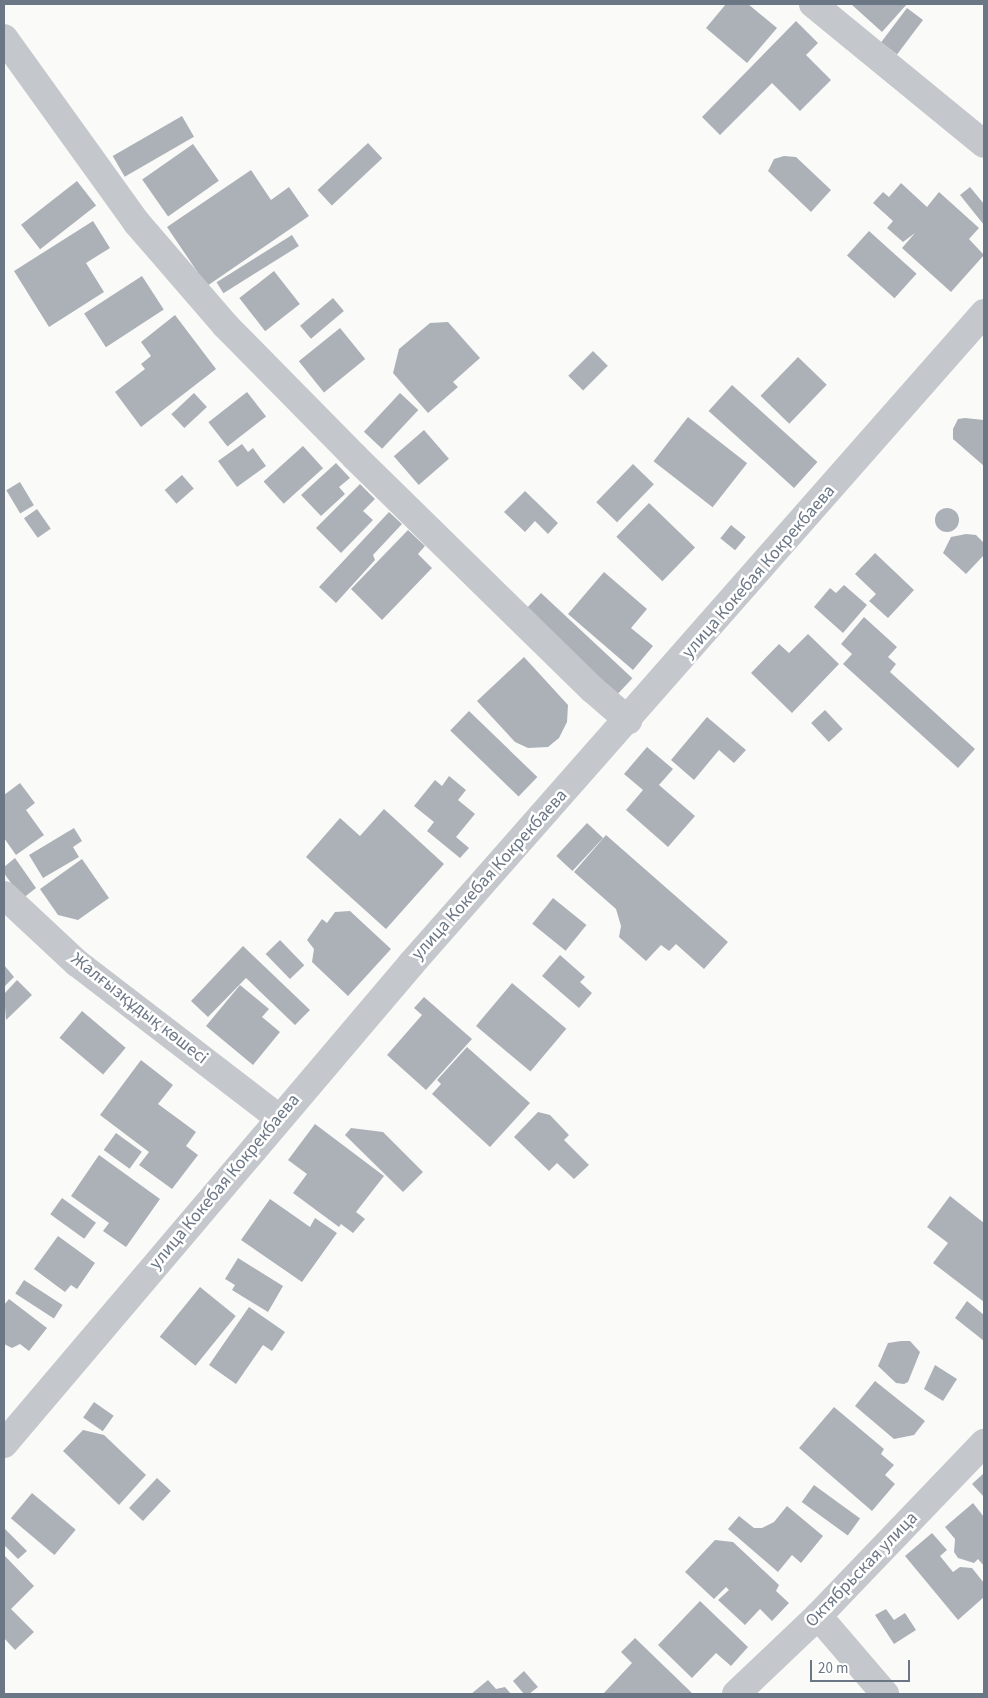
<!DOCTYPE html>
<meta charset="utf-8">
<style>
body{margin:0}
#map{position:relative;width:988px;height:1698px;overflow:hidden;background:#fafaf8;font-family:"Source Sans 3",sans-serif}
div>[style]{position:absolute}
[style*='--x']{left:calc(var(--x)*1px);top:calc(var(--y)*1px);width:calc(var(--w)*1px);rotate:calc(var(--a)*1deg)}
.building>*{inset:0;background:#acb1b8;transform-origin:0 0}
.round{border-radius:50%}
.minor>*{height:28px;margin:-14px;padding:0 14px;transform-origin:14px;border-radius:14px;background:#c4c7cb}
span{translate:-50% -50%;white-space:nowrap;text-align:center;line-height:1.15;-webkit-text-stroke:5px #fff;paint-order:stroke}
.street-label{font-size:18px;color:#6c7786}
.frame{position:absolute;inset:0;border:5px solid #6c7786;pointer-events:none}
.scale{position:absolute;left:810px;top:1660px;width:100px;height:22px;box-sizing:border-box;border:2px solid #6c7786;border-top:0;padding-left:6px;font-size:15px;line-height:18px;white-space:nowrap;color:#6c7786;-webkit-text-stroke:4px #fff;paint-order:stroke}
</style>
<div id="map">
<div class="building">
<i style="clip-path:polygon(726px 4px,748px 4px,777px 28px,747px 63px,706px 28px)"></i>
<i style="clip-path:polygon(851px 4px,907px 4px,882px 32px)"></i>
<i style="left:907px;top:8px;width:20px;height:43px;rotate:37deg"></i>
<i style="clip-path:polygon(796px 21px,818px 43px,806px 55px,831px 80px,800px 111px,772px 83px,720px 135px,702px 117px)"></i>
<i style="left:182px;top:116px;width:24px;height:80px;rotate:60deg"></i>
<i style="left:368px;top:143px;width:21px;height:69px;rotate:47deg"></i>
<i style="left:193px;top:144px;width:45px;height:62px;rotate:55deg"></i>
<i style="clip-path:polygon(784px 156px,796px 157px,831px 190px,811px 212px,768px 171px,774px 159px)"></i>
<i style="clip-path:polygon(251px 170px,271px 200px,289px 187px,309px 216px,207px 286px,167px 227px)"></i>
<i style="left:77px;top:181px;width:31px;height:71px;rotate:52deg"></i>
<i style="clip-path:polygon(901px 183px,927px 207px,939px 192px,979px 228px,969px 239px,984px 255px,951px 292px,902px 248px,915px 233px,903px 242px,887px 228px,893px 221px,873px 203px,883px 192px,889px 197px)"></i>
<i style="clip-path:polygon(970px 187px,984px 204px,984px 225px,960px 195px)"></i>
<i style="clip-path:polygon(93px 221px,110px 248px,86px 263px,104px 292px,49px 327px,14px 271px)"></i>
<i style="left:869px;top:231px;width:64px;height:33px;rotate:42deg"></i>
<i style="left:292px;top:235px;width:13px;height:89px;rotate:58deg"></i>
<i style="left:274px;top:271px;width:42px;height:44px;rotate:52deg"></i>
<i style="left:142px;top:276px;width:40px;height:69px;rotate:57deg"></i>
<i style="left:333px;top:298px;width:17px;height:43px;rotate:50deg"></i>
<i style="clip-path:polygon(175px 315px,216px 369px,141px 427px,115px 392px,145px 369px,141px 364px,151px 356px,141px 342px)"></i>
<i style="clip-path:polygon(448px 322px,480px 358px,453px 382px,458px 387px,428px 413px,393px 373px,399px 349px,430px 323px)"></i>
<i style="left:340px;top:328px;width:40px;height:53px;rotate:51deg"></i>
<i style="left:593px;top:351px;width:21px;height:35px;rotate:45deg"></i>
<i style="left:798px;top:357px;width:40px;height:54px;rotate:44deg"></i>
<i style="left:732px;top:385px;width:115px;height:35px;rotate:42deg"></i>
<i style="left:247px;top:392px;width:31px;height:49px;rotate:52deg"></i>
<i style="left:194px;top:393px;width:19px;height:31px;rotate:47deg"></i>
<i style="left:400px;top:393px;width:25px;height:53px;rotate:43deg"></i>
<i style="left:688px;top:417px;width:75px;height:56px;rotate:38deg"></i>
<i style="clip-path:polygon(965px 418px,984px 420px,984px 466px,953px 439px,953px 429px,958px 419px)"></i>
<i style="left:424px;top:430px;width:38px;height:40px;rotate:49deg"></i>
<i style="clip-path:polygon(242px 444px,248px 452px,253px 448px,266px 466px,237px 487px,218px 461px)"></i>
<i style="left:303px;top:446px;width:30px;height:53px;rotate:48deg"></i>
<i style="clip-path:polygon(336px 463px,350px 478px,339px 487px,345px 494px,321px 516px,301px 495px)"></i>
<i style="left:633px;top:464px;width:29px;height:53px;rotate:44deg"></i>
<i style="left:182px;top:475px;width:18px;height:23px;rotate:49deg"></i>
<i style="left:20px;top:482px;width:27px;height:16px;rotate:59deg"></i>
<i style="clip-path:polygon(360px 484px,375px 499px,363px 511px,373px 520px,341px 553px,316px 528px)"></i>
<i style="clip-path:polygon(525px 491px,558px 523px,548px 534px,535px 521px,525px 532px,504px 512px)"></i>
<i style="left:649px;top:503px;width:64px;height:47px;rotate:44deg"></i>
<i class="round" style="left:935px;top:508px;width:24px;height:24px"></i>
<i style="left:37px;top:509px;width:24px;height:16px;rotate:55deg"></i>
<i style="clip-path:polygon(389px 512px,402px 524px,373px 555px,375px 560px,336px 603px,319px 587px)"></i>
<i style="left:731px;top:525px;width:19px;height:17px;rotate:39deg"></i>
<i style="clip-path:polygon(408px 530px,425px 546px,418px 554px,432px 568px,382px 620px,351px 589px)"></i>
<i style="clip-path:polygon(966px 534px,976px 535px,984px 543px,984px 555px,966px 574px,943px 553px,951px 537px)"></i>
<i style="clip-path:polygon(875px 553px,914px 590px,888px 618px,869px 601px,876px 594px,855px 574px)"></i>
<i style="clip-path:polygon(604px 572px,647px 609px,631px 628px,653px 646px,633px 670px,568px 614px)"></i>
<i style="clip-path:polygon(844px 585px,867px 605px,843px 633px,814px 607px,830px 588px,836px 593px)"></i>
<i style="left:541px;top:593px;width:125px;height:23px;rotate:43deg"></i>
<i style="clip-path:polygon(864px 617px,897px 647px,888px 657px,896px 664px,890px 672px,975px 749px,958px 768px,843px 664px,852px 654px,841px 644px)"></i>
<i style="clip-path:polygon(808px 634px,839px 664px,792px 713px,751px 673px,779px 644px,789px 653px)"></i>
<i style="clip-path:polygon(524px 657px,568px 705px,567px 722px,559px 738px,548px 747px,528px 748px,515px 742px,477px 701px)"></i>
<i style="left:825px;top:710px;width:26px;height:19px;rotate:47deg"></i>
<i style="left:469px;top:711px;width:95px;height:27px;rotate:44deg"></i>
<i style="clip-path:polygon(707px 717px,746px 750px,734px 763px,719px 750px,694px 780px,671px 760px)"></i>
<i style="clip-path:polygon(647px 747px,673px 769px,659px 785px,695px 816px,668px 847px,626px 810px,643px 790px,624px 774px)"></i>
<i style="clip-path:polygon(449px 776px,466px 790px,458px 800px,475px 814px,456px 837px,469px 848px,460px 858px,427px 831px,434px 822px,414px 806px,435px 780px,442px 786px)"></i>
<i style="clip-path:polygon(20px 783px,35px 803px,26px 810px,44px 835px,16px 855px,4px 838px,4px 795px)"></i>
<i style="clip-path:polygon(384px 809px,444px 864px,386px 929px,306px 857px,340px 818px,360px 836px)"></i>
<i style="left:587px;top:823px;width:22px;height:45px;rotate:43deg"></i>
<i style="clip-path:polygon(74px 828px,82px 841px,73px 847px,79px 857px,43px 878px,29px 855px)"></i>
<i style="clip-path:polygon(606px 835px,728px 942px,704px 969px,676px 944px,669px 951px,661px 945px,646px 961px,619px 937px,621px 926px,616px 909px,574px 872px)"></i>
<i style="clip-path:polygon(15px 858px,36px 888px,22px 899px,4px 873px,4px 867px)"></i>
<i style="clip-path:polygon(82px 859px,109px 898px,78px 920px,58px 915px,40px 889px)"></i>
<i style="left:553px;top:898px;width:43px;height:33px;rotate:39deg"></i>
<i style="clip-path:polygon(350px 911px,391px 949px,348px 996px,312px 962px,314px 949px,307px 940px,322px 919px,327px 923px,335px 912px)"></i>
<i style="left:280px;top:940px;width:35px;height:20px;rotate:46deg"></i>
<i style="clip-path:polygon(243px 946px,310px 1010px,295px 1025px,246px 978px,208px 1017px,191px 1001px)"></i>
<i style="clip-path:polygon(560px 955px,585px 977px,580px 982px,592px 993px,579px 1008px,542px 976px)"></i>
<i style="clip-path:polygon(4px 965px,14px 977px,4px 987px)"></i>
<i style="clip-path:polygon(17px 980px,32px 995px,6px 1020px,4px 994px)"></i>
<i style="left:512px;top:983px;width:71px;height:56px;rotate:40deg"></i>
<i style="clip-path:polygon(240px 985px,269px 1009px,262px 1017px,280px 1032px,253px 1065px,206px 1026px)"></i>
<i style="clip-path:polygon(424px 997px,472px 1039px,426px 1090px,387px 1055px,422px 1015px,414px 1008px)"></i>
<i style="left:82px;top:1011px;width:57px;height:35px;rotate:40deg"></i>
<i style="clip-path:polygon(467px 1047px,530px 1103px,490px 1147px,432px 1094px,441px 1084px,437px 1080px)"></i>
<i style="clip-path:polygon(141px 1060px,173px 1085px,158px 1104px,196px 1132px,186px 1146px,198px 1155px,172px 1189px,139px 1165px,149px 1152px,100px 1115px)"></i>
<i style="clip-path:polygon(538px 1112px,550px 1115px,569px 1135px,564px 1140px,589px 1165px,574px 1179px,557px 1163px,549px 1171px,514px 1137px)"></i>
<i style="clip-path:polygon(315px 1124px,384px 1176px,356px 1212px,365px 1219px,353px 1233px,341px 1224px,339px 1227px,293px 1193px,307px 1174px,288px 1160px)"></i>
<i style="clip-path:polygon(351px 1128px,383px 1132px,423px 1172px,403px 1192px,345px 1135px)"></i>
<i style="left:116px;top:1133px;width:32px;height:21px;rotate:36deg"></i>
<i style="clip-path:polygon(99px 1155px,160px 1199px,126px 1247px,103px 1231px,109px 1223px,71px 1196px)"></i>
<i style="clip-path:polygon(950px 1196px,984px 1223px,984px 1302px,933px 1263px,948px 1243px,927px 1227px)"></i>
<i style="left:62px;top:1198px;width:42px;height:20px;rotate:36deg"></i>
<i style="clip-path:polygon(270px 1199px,310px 1227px,315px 1218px,337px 1233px,302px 1282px,241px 1240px)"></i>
<i style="clip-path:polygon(58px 1236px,95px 1263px,77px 1289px,71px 1285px,65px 1292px,34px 1269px)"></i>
<i style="clip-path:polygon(238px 1258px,283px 1286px,268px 1312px,232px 1290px,235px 1285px,225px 1279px)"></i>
<i style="left:24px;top:1280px;width:46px;height:16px;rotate:33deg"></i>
<i style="left:200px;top:1287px;width:46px;height:64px;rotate:39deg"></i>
<i style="clip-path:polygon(9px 1299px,47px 1328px,29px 1351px,20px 1344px,12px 1348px,4px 1344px,4px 1305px)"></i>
<i style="clip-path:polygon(967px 1301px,984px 1315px,984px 1341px,955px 1318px)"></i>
<i style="clip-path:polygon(249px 1307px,285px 1332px,272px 1351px,263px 1345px,236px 1384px,209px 1365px)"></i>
<i style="clip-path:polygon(901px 1341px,910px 1341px,920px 1352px,908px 1382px,904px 1384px,896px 1383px,878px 1366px,888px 1343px)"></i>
<i style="clip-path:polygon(935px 1365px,957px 1379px,943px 1401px,924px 1389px)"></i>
<i style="clip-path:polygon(875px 1381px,925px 1421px,914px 1435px,894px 1439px,855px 1406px)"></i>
<i style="left:94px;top:1402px;width:24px;height:19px;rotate:35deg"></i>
<i style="clip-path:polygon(834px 1407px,884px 1449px,881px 1454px,894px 1465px,885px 1475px,895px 1484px,872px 1511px,799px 1448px)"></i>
<i style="clip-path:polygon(83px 1430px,104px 1435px,146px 1475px,119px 1505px,63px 1451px)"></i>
<i style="clip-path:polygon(984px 1473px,984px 1497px,972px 1484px)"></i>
<i style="left:157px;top:1478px;width:19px;height:41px;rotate:43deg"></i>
<i style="left:814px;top:1485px;width:57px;height:21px;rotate:36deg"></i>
<i style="left:32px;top:1493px;width:57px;height:33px;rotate:40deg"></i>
<i style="clip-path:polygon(973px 1503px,984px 1517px,984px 1566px,978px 1559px,974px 1563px,958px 1558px,954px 1552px,955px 1539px,945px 1527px)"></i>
<i style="clip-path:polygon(787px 1506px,823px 1536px,801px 1563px,792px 1555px,778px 1572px,728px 1529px,739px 1516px,754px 1528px,762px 1528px,774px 1522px)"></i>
<i style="clip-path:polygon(4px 1528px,27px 1551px,18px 1559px,4px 1545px)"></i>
<i style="clip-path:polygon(932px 1533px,947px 1550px,940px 1556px,953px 1572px,960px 1567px,972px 1568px,984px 1583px,984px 1597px,958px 1620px,905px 1556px)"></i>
<i style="clip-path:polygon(715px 1540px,733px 1542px,779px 1585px,776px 1591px,789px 1603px,772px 1621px,760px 1609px,745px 1625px,718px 1600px,729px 1590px,726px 1587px,714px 1599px,685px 1572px)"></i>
<i style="clip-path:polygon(4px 1555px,34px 1586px,11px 1609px,34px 1632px,15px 1650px,4px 1638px)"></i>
<i style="clip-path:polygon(700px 1601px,748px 1647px,731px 1666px,716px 1653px,692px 1678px,658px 1645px)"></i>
<i style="clip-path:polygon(886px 1609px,894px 1620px,905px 1613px,916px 1630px,894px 1644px,875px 1615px)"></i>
<i style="clip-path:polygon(635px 1638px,693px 1694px,603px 1694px,632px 1663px,621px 1652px)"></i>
<i style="clip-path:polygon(524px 1671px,538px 1687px,529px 1694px,524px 1694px,513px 1681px)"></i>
<i style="clip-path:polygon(488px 1680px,496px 1689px,505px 1687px,511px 1694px,471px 1694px)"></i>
</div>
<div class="minor">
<i style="--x:813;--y:4;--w:221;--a:39.3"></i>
<i style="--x:4;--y:38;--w:228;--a:54.3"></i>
<i style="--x:137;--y:223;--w:135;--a:49.2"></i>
<i style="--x:225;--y:325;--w:185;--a:45.4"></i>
<i style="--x:355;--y:457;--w:332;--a:44.4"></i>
<i style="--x:592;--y:689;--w:48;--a:40.7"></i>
<i style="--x:4;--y:895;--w:100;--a:43"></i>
<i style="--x:77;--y:963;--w:255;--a:37.5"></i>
<i style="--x:4;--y:1444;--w:631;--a:-49.69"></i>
<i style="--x:412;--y:963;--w:866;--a:-48.65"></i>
<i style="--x:818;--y:1616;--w:103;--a:49.3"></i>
<i style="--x:736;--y:1694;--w:113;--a:-43.6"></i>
<i style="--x:818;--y:1616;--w:240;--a:-46.2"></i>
</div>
<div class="street-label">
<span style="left:759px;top:572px;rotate:-49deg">улица Кокебая Кокрекбаева</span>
<span style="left:490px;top:875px;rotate:-48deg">улица Кокебая Кокрекбаева</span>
<span style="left:139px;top:1009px;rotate:38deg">Жалғызқұдық көшесі</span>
<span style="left:225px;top:1182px;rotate:-50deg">улица Кокебая Кокрекбаева</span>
<span style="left:862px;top:1570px;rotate:-46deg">Октябрьская улица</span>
</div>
<div class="frame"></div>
<div class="scale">20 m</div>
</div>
